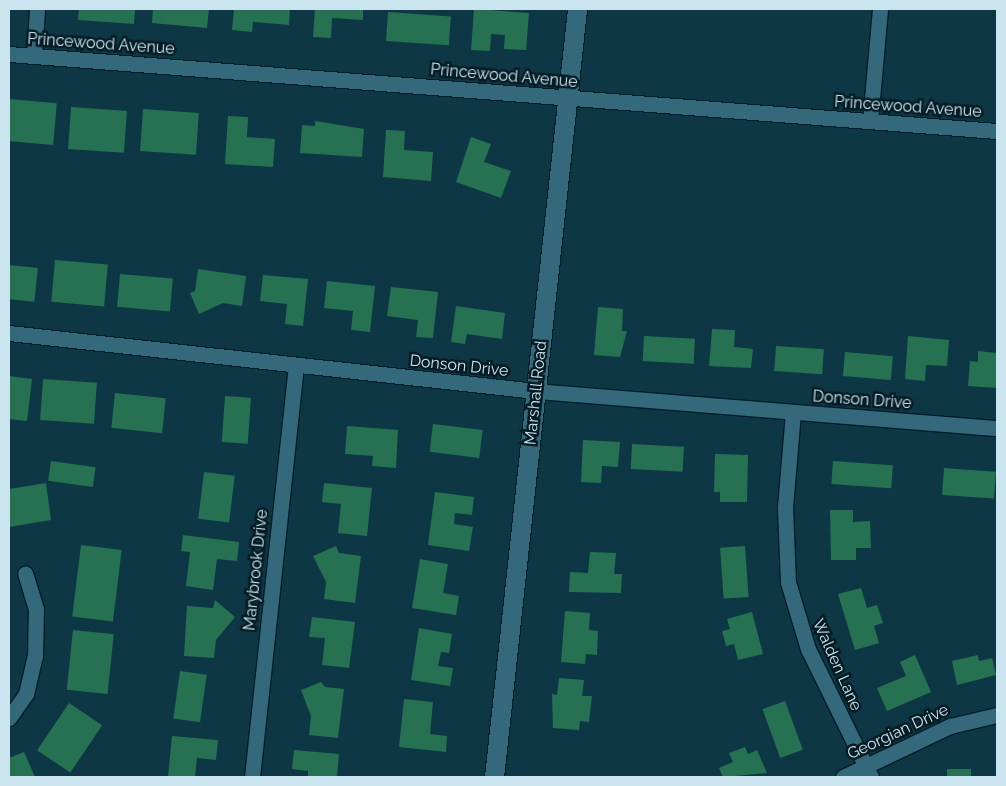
<!DOCTYPE html>
<style>
body{margin:0}
#map{position:relative;width:1006px;height:786px;overflow:hidden;background:#0d3744;font-family:Raleway,sans-serif}
div>[style]{position:absolute}
[style*='--x']{left:calc(var(--x)*1px);top:calc(var(--y)*1px);width:calc(var(--w)*1px);rotate:calc(var(--a)*1deg)}
.building>*{inset:0;background:#277153;transform-origin:0 0}
.roads{filter:drop-shadow(1px 0 #021d26) drop-shadow(-1px 0 #021d26) drop-shadow(0 1px #021d26) drop-shadow(0 -1px #021d26)}
.minor>*{height:15px;margin:-7.5px;padding:0 7.5px;transform-origin:7.5px;border-radius:7.5px;background:#34697b}
.tertiary>*{height:19px;margin:-9.5px;padding:0 9.5px;transform-origin:9.5px;border-radius:9.5px;background:#34697b}
span{translate:-50% -50%;white-space:nowrap;text-align:center;line-height:1.15;-webkit-text-stroke:5px #061c24;paint-order:stroke}
.street-label{font-size:16px;color:#cae5f0}
.frame{position:absolute;inset:0;border:10px solid #cae5f0;pointer-events:none}
</style>
<div id="map">
<div class="building">
<i style="clip-path:polygon(79px 9px,135px 9px,134px 24px,78px 20px)"></i>
<i style="clip-path:polygon(153px 9px,209px 9px,207px 28px,152px 23px)"></i>
<i style="clip-path:polygon(240px 9px,290px 9px,289px 25px,253px 22px,252px 32px,232px 30px,234px 10px)"></i>
<i style="clip-path:polygon(315px 9px,363px 9px,363px 20px,332px 18px,331px 38px,313px 37px)"></i>
<i style="clip-path:polygon(474px 9px,529px 13px,526px 50px,504px 49px,505px 35px,491px 34px,490px 51px,471px 50px)"></i>
<i style="left:388px;top:12px;width:63px;height:29px;rotate:4deg"></i>
<i style="left:9px;top:99px;width:48px;height:42px;rotate:5deg"></i>
<i style="left:71px;top:107px;width:56px;height:42px;rotate:4deg"></i>
<i style="left:143px;top:109px;width:56px;height:42px;rotate:4deg"></i>
<i style="clip-path:polygon(228px 116px,248px 117px,247px 137px,275px 139px,273px 167px,225px 164px)"></i>
<i style="clip-path:polygon(315px 121px,364px 129px,362px 157px,300px 153px,302px 125px,315px 126px)"></i>
<i style="clip-path:polygon(386px 130px,405px 131px,404px 150px,433px 152px,431px 181px,383px 177px)"></i>
<i style="clip-path:polygon(471px 137px,491px 144px,484px 162px,511px 171px,501px 198px,456px 182px)"></i>
<i style="left:55px;top:260px;width:53px;height:42px;rotate:5deg"></i>
<i style="left:9px;top:265px;width:29px;height:34px;rotate:6deg"></i>
<i style="clip-path:polygon(198px 269px,246px 276px,242px 306px,223px 303px,199px 314px,190px 293px,195px 291px)"></i>
<i style="left:120px;top:274px;width:53px;height:33px;rotate:5deg"></i>
<i style="clip-path:polygon(263px 275px,308px 279px,303px 326px,285px 324px,287px 304px,260px 301px)"></i>
<i style="clip-path:polygon(327px 281px,375px 286px,370px 332px,351px 330px,353px 311px,324px 308px)"></i>
<i style="clip-path:polygon(391px 287px,438px 292px,433px 338px,416px 337px,418px 320px,387px 316px)"></i>
<i style="clip-path:polygon(456px 306px,505px 313px,502px 339px,467px 334px,465px 344px,451px 342px)"></i>
<i style="clip-path:polygon(598px 307px,623px 309px,622px 331px,627px 331px,620px 357px,594px 355px)"></i>
<i style="clip-path:polygon(712px 329px,735px 330px,734px 347px,753px 349px,751px 368px,709px 366px)"></i>
<i style="left:644px;top:336px;width:51px;height:25px;rotate:3deg"></i>
<i style="clip-path:polygon(908px 336px,949px 340px,947px 366px,926px 365px,925px 381px,905px 379px)"></i>
<i style="left:776px;top:346px;width:48px;height:25px;rotate:4deg"></i>
<i style="clip-path:polygon(978px 351px,997px 353px,997px 388px,968px 386px,970px 361px,978px 362px)"></i>
<i style="left:845px;top:352px;width:48px;height:24px;rotate:5deg"></i>
<i style="clip-path:polygon(9px 376px,32px 379px,27px 421px,9px 419px)"></i>
<i style="left:43px;top:379px;width:54px;height:41px;rotate:4deg"></i>
<i style="left:115px;top:393px;width:51px;height:35px;rotate:6deg"></i>
<i style="left:225px;top:396px;width:26px;height:46px;rotate:4deg"></i>
<i style="left:433px;top:424px;width:50px;height:28px;rotate:7deg"></i>
<i style="clip-path:polygon(347px 426px,398px 430px,396px 468px,372px 466px,373px 456px,345px 454px)"></i>
<i style="clip-path:polygon(583px 440px,620px 442px,618px 467px,602px 466px,601px 483px,581px 482px)"></i>
<i style="left:632px;top:444px;width:52px;height:25px;rotate:3deg"></i>
<i style="clip-path:polygon(715px 454px,748px 455px,747px 502px,720px 502px,720px 492px,714px 492px)"></i>
<i style="left:51px;top:461px;width:45px;height:20px;rotate:8deg"></i>
<i style="left:833px;top:461px;width:60px;height:23px;rotate:4deg"></i>
<i style="left:944px;top:468px;width:52px;height:27px;rotate:4deg"></i>
<i style="left:204px;top:472px;width:31px;height:47px;rotate:7deg"></i>
<i style="clip-path:polygon(46px 483px,51px 520px,9px 527px,9px 489px)"></i>
<i style="clip-path:polygon(324px 483px,372px 488px,367px 536px,338px 533px,341px 504px,322px 502px)"></i>
<i style="clip-path:polygon(435px 492px,474px 497px,472px 515px,455px 513px,454px 524px,473px 527px,469px 551px,428px 545px)"></i>
<i style="clip-path:polygon(830px 510px,853px 510px,853px 522px,870px 521px,871px 548px,856px 548px,856px 560px,831px 560px)"></i>
<i style="clip-path:polygon(183px 535px,239px 542px,237px 561px,217px 559px,213px 590px,186px 586px,190px 552px,181px 551px)"></i>
<i style="left:81px;top:545px;width:41px;height:72px;rotate:7deg"></i>
<i style="clip-path:polygon(336px 546px,339px 553px,361px 556px,355px 603px,324px 599px,326px 582px,313px 556px)"></i>
<i style="left:745px;top:546px;width:51px;height:25px;rotate:86deg"></i>
<i style="clip-path:polygon(590px 552px,616px 553px,614px 574px,622px 574px,621px 593px,569px 592px,570px 572px,588px 573px)"></i>
<i style="clip-path:polygon(420px 559px,448px 564px,443px 593px,459px 596px,456px 615px,412px 608px)"></i>
<i style="clip-path:polygon(861px 588px,867px 608px,877px 605px,883px 623px,874px 626px,879px 643px,855px 650px,838px 594px)"></i>
<i style="clip-path:polygon(215px 600px,235px 617px,216px 640px,214px 658px,184px 656px,187px 606px,213px 608px)"></i>
<i style="clip-path:polygon(565px 611px,590px 613px,589px 630px,598px 631px,597px 655px,586px 654px,585px 664px,561px 662px)"></i>
<i style="clip-path:polygon(752px 612px,763px 654px,738px 660px,734px 644px,726px 646px,722px 631px,730px 629px,727px 619px)"></i>
<i style="clip-path:polygon(312px 617px,355px 622px,349px 668px,322px 665px,325px 638px,309px 637px)"></i>
<i style="clip-path:polygon(419px 628px,452px 634px,449px 653px,441px 652px,438px 666px,453px 668px,450px 686px,411px 680px)"></i>
<i style="left:73px;top:630px;width:41px;height:60px;rotate:6deg"></i>
<i style="clip-path:polygon(915px 655px,931px 692px,887px 711px,877px 688px,906px 676px,900px 662px)"></i>
<i style="clip-path:polygon(978px 655px,979px 661px,992px 658px,996px 675px,957px 685px,952px 661px)"></i>
<i style="left:180px;top:671px;width:27px;height:48px;rotate:8deg"></i>
<i style="clip-path:polygon(559px 678px,584px 680px,582px 696px,592px 696px,589px 722px,580px 721px,579px 730px,553px 728px,552px 694px,557px 695px)"></i>
<i style="clip-path:polygon(321px 682px,325px 687px,344px 689px,338px 738px,309px 735px,311px 716px,301px 690px)"></i>
<i style="clip-path:polygon(404px 699px,433px 702px,430px 734px,447px 736px,446px 752px,399px 747px)"></i>
<i style="left:785px;top:701px;width:52px;height:24px;rotate:70deg"></i>
<i style="left:69px;top:703px;width:40px;height:57px;rotate:34deg"></i>
<i style="clip-path:polygon(172px 736px,218px 740px,216px 760px,197px 758px,195px 777px,168px 777px)"></i>
<i style="clip-path:polygon(745px 747px,748px 754px,757px 750px,767px 773px,723px 777px,719px 768px,733px 762px,729px 753px)"></i>
<i style="clip-path:polygon(294px 750px,339px 754px,337px 777px,308px 777px,308px 771px,292px 769px)"></i>
<i style="clip-path:polygon(24px 752px,35px 777px,9px 777px,9px 758px)"></i>
<i style="left:947px;top:769px;width:24px;height:8px"></i>
</div>
<div class="roads">
<div class="minor">
<i style="--x:9;--y:54;--w:991;--a:4.46"></i>
<i style="--x:34;--y:56;--w:47;--a:-86.3"></i>
<i style="--x:870;--y:121;--w:112;--a:-84.9"></i>
<i style="--x:9;--y:333;--w:530;--a:6.28"></i>
<i style="--x:536;--y:391;--w:462;--a:4.6"></i>
<i style="--x:793;--y:412;--w:96;--a:94.8"></i>
<i style="--x:785;--y:508;--w:74;--a:87.7"></i>
<i style="--x:788;--y:582;--w:70;--a:73.4"></i>
<i style="--x:808;--y:649;--w:143;--a:63.8"></i>
<i style="--x:9;--y:718;--w:29;--a:-55"></i>
<i style="--x:26;--y:694;--w:39;--a:-77"></i>
<i style="--x:35;--y:656;--w:47;--a:-88.8"></i>
<i style="--x:36;--y:609;--w:37;--a:-107"></i>
<i style="--x:252;--y:777;--w:413;--a:-83.9"></i>
<i style="--x:843;--y:777;--w:119;--a:-25.5"></i>
<i style="--x:950;--y:726;--w:48;--a:-13.2"></i>
</div>
<div class="tertiary">
<i style="--x:494;--y:777;--w:772;--a:-83.83"></i>
</div>
</div>
<div class="street-label">
<span style="left:101px;top:44px;rotate:4deg">Princewood Avenue</span>
<span style="left:504px;top:76px;rotate:5deg">Princewood Avenue</span>
<span style="left:908px;top:107px;rotate:4deg">Princewood Avenue</span>
<span style="left:459px;top:366px;rotate:6deg">Donson Drive</span>
<span style="left:536px;top:393px;rotate:-84deg">Marshall Road</span>
<span style="left:862px;top:400px;rotate:4deg">Donson Drive</span>
<span style="left:256px;top:570px;rotate:-84deg">Marybrook Drive</span>
<span style="left:837px;top:665px;rotate:66deg">Walden Lane</span>
<span style="left:898px;top:732px;rotate:-25deg">Georgian Drive</span>
</div>
<div class="frame"></div>
</div>
